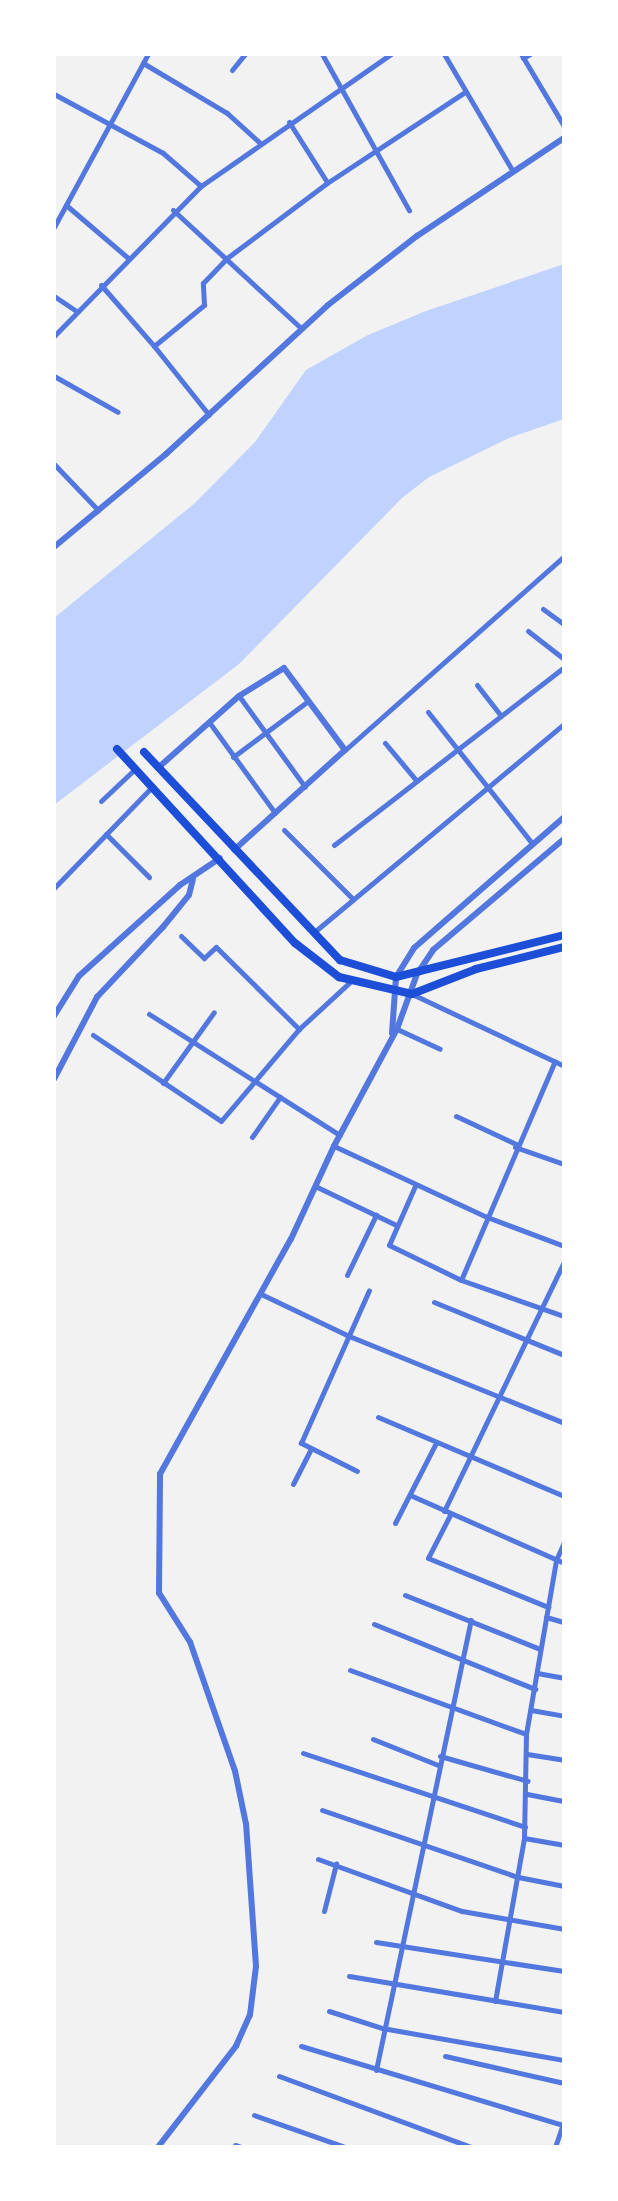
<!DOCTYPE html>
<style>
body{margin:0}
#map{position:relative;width:618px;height:2201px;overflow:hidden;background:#f2f2f2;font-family:"Space Grotesk",sans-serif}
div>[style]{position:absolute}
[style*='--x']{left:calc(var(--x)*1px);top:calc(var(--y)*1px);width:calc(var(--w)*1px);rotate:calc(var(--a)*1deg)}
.water>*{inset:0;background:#bfd3fe}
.minor>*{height:5px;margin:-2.5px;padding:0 2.5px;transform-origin:2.5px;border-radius:2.5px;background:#5277de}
.tertiary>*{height:6px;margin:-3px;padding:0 3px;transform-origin:3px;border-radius:3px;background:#5277de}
.primary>*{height:8px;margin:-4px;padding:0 4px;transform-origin:4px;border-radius:4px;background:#1d4ed8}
span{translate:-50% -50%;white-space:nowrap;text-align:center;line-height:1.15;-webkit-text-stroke:6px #fff;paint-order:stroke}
.frame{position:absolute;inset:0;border:56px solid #fff;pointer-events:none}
</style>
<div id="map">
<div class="water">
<i style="clip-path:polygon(564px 264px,564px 419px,509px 438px,429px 477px,402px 498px,239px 664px,54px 805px,54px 618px,195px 503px,255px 442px,306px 370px,368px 335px,426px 311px)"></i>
</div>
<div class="minor">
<i style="--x:322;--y:54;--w:179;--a:60.9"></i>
<i style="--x:444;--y:54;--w:134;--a:59.6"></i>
<i style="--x:521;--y:54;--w:84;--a:59.2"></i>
<i style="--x:523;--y:58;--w:8;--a:-30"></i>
<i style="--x:143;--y:63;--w:98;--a:30.8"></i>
<i style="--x:227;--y:113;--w:43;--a:42.2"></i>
<i style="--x:232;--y:70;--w:21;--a:-51"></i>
<i style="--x:54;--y:94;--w:124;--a:28.4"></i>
<i style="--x:163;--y:153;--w:50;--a:41"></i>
<i style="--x:289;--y:122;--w:71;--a:57.7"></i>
<i style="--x:66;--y:205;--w:82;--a:40.5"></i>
<i style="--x:173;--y:210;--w:174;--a:42.7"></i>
<i style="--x:54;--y:227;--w:197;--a:-61.5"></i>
<i style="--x:101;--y:285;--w:81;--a:49"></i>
<i style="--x:154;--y:346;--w:65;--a:-39.4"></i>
<i style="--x:204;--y:305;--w:22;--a:-93"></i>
<i style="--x:203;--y:283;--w:35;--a:-46"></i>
<i style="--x:227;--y:258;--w:125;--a:-36.9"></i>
<i style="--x:327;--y:183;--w:165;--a:-33.4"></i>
<i style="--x:54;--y:296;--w:25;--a:34"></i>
<i style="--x:54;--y:336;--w:210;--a:-45.6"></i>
<i style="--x:201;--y:186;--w:231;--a:-34.8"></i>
<i style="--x:154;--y:346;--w:88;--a:51.4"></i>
<i style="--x:54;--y:376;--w:73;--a:29.4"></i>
<i style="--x:54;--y:464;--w:64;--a:46.3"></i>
<i style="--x:543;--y:609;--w:26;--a:36"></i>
<i style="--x:528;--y:631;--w:46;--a:37.9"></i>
<i style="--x:477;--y:685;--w:39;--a:52"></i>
<i style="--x:239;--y:696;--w:112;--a:54"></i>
<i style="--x:428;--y:712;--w:167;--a:51.6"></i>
<i style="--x:209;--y:722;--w:112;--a:54"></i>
<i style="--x:385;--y:743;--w:48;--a:50"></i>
<i style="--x:345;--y:750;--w:293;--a:-41.5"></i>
<i style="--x:233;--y:757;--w:94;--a:-36.7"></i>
<i style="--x:101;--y:801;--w:47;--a:-43.3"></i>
<i style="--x:284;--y:830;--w:95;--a:45"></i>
<i style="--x:106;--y:834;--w:61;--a:45"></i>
<i style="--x:334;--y:845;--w:291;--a:-37.7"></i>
<i style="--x:54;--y:888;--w:142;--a:-45.9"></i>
<i style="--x:313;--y:933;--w:327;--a:-39.8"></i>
<i style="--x:181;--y:936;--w:32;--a:44"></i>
<i style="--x:204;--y:958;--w:16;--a:-43"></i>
<i style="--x:216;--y:947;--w:117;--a:44.7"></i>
<i style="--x:412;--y:994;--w:168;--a:25.3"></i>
<i style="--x:149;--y:1014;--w:226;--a:32.4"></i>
<i style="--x:397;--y:1029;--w:47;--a:24.9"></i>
<i style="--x:93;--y:1035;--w:154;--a:33.9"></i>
<i style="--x:221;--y:1121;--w:121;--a:-49.7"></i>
<i style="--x:299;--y:1029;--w:71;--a:-42.7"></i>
<i style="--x:163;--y:1083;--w:87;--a:-54.3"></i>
<i style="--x:456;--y:1116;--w:66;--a:25"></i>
<i style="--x:252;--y:1137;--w:49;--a:-55"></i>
<i style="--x:334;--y:1146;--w:169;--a:24.9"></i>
<i style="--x:487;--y:1217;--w:82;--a:20.6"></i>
<i style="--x:515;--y:1147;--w:52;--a:19.1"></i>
<i style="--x:315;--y:1186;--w:90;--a:25.7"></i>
<i style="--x:415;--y:1186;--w:64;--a:113.8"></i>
<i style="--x:389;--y:1245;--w:80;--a:25.9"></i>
<i style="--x:461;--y:1280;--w:109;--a:19.3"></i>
<i style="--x:347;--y:1275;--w:67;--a:-64.2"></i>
<i style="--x:461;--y:1280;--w:238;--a:-66.8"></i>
<i style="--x:261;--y:1294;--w:98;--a:25.5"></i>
<i style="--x:349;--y:1336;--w:232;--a:22"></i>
<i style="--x:434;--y:1302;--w:140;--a:22.2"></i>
<i style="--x:378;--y:1417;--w:202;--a:23"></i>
<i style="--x:357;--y:1471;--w:63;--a:-153.4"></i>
<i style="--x:301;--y:1443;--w:167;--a:-66"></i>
<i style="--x:293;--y:1484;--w:39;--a:-63"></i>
<i style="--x:410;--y:1495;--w:168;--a:23.8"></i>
<i style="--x:444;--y:1511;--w:276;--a:-64.3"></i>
<i style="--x:450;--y:1515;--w:48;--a:117.1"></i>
<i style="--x:428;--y:1558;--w:130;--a:22.2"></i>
<i style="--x:395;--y:1523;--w:90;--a:-62.9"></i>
<i style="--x:405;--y:1595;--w:145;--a:21.8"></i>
<i style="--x:546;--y:1617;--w:19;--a:16"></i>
<i style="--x:374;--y:1624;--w:174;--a:22"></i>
<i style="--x:350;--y:1670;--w:187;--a:20"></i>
<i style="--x:537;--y:1673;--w:27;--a:10"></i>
<i style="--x:531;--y:1710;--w:34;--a:10"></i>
<i style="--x:373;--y:1739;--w:70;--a:21.8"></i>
<i style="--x:303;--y:1753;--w:234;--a:18.4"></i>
<i style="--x:527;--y:1754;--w:37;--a:9"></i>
<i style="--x:440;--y:1756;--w:91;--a:15.9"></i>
<i style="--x:527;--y:1794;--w:38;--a:11"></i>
<i style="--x:322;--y:1810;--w:207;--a:18.9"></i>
<i style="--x:518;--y:1877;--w:47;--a:11.1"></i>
<i style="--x:524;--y:1838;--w:41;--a:9.9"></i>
<i style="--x:318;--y:1859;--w:153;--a:19.9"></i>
<i style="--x:462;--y:1911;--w:104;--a:10"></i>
<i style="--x:324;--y:1911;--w:49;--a:-75.7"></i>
<i style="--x:376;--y:1942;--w:190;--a:8.8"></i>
<i style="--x:349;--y:1976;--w:218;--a:9.5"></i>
<i style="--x:495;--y:2001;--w:166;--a:-79.9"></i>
<i style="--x:524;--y:1838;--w:104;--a:-88.9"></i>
<i style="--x:526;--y:1734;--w:177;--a:-80.2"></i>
<i style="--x:556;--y:1560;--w:20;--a:-66"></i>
<i style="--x:329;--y:2011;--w:56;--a:17.8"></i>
<i style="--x:382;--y:2028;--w:185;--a:10"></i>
<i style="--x:301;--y:2046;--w:273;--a:16.8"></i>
<i style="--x:445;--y:2056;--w:122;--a:12.8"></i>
<i style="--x:376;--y:2070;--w:460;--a:-78.1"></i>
<i style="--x:279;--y:2076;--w:205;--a:20.3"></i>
<i style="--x:254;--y:2115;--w:96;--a:19.4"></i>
<i style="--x:235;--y:2145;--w:6;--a:18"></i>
<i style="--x:555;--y:2147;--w:28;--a:-71"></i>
</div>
<div class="tertiary">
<i style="--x:54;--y:547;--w:146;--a:-39.7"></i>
<i style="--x:166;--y:454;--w:220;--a:-42.6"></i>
<i style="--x:328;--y:305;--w:113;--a:-37.8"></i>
<i style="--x:417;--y:236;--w:177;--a:-33.7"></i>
<i style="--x:159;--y:767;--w:107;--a:-41.6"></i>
<i style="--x:239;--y:696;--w:53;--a:-31.9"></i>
<i style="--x:284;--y:668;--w:102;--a:53.4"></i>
<i style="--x:345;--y:750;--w:149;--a:138"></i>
<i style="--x:54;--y:1016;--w:47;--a:-58"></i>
<i style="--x:79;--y:976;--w:136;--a:-42"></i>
<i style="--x:180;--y:885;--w:48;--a:-34"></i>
<i style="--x:392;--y:1033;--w:56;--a:-85.9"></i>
<i style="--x:396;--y:977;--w:34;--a:-58"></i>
<i style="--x:414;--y:948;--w:199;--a:-41.1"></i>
<i style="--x:54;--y:1079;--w:93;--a:-62.3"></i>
<i style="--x:97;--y:997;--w:96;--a:-46.7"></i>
<i style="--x:163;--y:927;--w:41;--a:-50.9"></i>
<i style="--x:189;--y:895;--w:16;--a:-76"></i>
<i style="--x:158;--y:2147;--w:128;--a:-52.3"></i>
<i style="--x:236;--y:2046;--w:34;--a:-66"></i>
<i style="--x:250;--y:2015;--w:49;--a:-83"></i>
<i style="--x:256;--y:1966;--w:142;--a:-94"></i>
<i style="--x:246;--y:1824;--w:54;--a:-101.7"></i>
<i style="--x:235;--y:1771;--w:137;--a:-109.2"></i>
<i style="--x:190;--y:1642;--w:58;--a:-122.3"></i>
<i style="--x:159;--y:1593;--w:119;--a:-89.5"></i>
<i style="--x:160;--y:1474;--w:269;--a:-60.9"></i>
<i style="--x:291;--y:1239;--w:102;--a:-65.2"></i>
<i style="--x:334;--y:1146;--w:133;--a:-61.7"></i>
<i style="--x:397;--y:1029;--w:59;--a:-70"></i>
<i style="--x:417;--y:974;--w:29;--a:-56"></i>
<i style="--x:433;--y:950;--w:172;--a:-40.3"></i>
</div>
<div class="primary">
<i style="--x:117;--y:749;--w:263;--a:47.5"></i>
<i style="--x:295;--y:943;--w:56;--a:37.7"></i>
<i style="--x:339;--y:977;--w:75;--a:13.1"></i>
<i style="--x:412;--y:994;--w:69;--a:-21.3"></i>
<i style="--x:476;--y:969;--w:91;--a:-14"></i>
<i style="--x:144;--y:752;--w:286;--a:46.7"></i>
<i style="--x:340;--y:960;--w:59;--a:16.9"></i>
<i style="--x:396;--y:977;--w:173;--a:-14"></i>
</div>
<div class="frame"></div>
</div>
